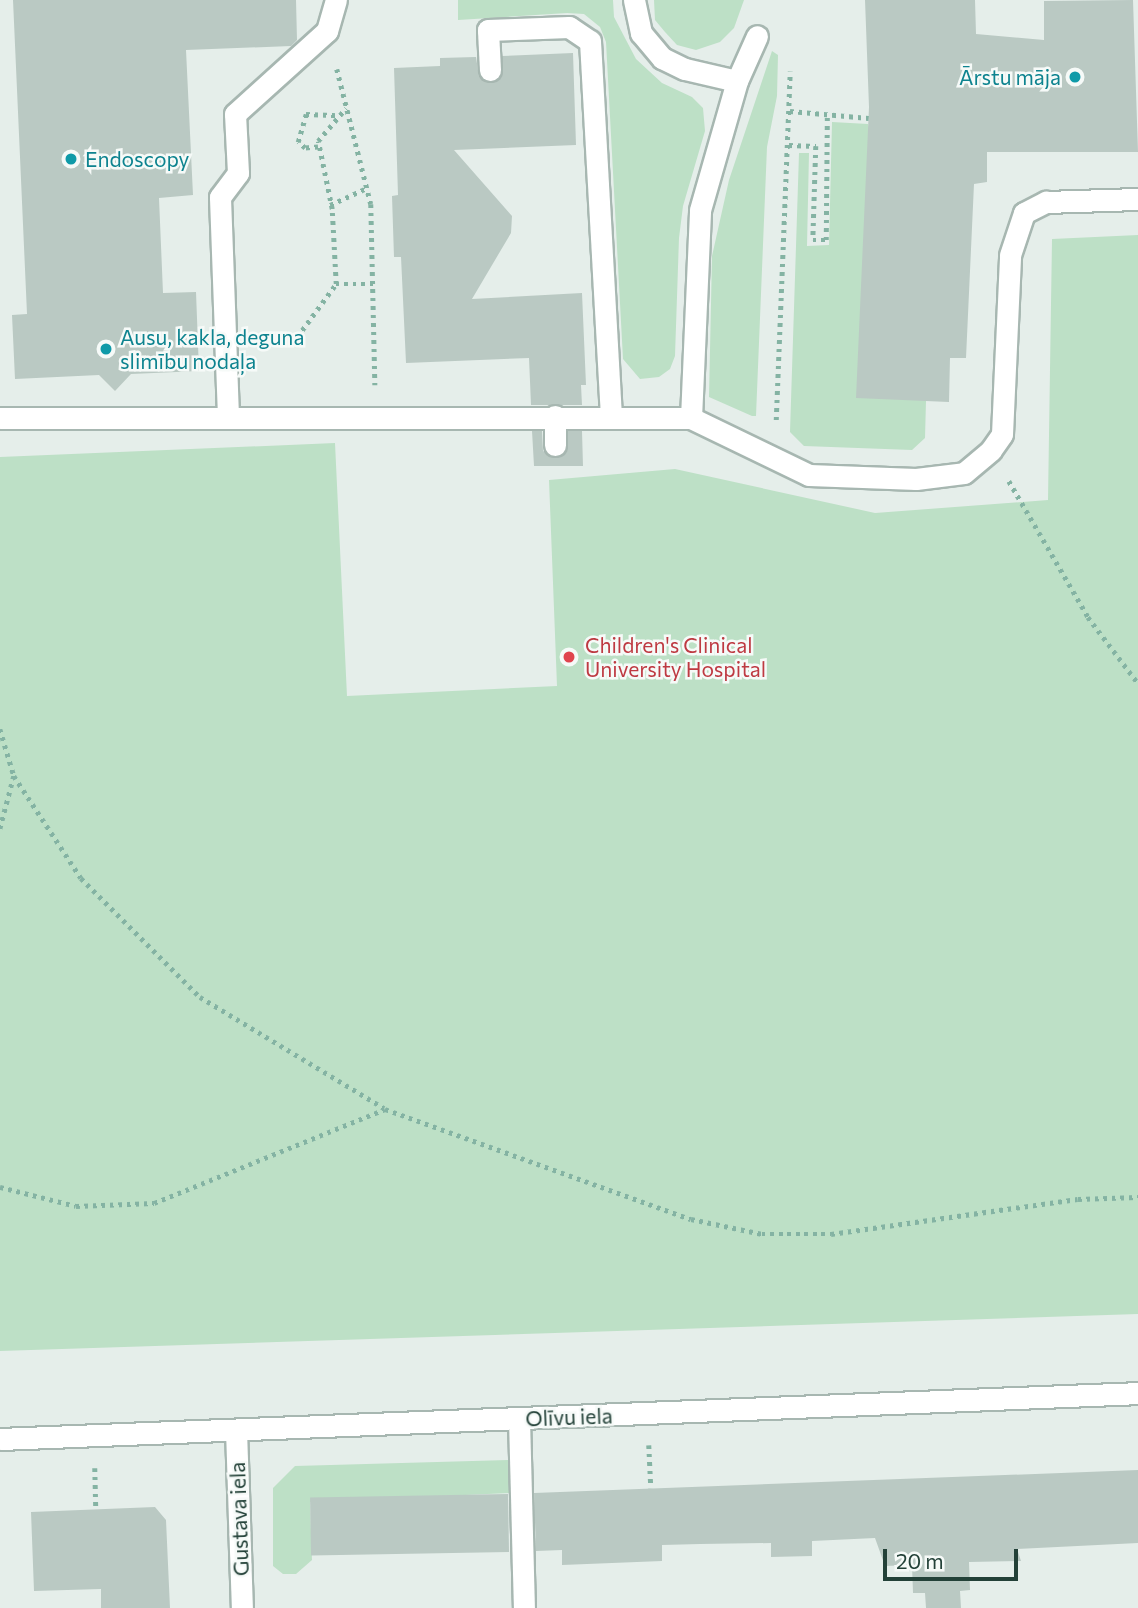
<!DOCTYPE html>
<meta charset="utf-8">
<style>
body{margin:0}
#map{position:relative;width:1138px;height:1608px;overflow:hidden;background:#e5eeea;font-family:Commissioner,sans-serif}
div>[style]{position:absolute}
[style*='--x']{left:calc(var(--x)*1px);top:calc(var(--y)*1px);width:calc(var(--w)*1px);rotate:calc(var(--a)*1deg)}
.green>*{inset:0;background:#bde0c6}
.building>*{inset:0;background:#bac9c3;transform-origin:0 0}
.path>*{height:4.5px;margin-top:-2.25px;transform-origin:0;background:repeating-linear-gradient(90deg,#84b3a3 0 3.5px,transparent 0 8.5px)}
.roads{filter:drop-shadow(2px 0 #a7b7b1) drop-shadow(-2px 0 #a7b7b1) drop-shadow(0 2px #a7b7b1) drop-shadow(0 -2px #a7b7b1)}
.minor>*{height:21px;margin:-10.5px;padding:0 10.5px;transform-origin:10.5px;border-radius:10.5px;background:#fff}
.dots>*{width:19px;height:19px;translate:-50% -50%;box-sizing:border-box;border:4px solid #f6faf8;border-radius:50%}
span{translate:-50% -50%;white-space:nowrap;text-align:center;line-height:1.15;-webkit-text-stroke:5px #f6faf8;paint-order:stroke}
.culture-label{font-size:21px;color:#0d838f}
.right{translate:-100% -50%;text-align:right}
.left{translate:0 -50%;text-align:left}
.health-label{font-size:21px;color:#be3a42}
.street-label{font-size:21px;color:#234138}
.scale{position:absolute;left:883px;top:1549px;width:135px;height:32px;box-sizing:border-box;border:4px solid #234138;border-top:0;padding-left:9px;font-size:21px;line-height:24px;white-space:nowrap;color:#234138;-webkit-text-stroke:5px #f6faf8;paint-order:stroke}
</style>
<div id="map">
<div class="green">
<i style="clip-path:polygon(458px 0,613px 0,614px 17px,636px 59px,662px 83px,692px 97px,703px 108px,705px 131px,683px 206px,679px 238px,675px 356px,670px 369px,659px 377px,640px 379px,623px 359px,606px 42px,600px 27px,584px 14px,567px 13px,458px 20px)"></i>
<i style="clip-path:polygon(654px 0,744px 0,734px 28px,720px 42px,696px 50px,677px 45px,665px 32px,655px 20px)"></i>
<i style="clip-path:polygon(772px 51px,778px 55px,777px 96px,767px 147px,756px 416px,752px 416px,709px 397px,712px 256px,729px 180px)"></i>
<i style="clip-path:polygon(832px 122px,868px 124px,926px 401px,925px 438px,912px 450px,804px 446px,790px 432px,799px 153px,809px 153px,807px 246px,829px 245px)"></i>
<i style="clip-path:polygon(1138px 235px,1138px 1314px,0 1351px,0 457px,335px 443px,347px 696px,557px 686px,549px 480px,675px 469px,875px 513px,1048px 500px,1052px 239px)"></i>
<i style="clip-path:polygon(508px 1460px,510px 1493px,310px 1502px,312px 1560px,296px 1574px,283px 1574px,273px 1566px,273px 1488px,295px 1466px)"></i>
</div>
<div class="building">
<i style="clip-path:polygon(13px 0,296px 0,297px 40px,291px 46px,186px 50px,193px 195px,159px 198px,163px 293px,196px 292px,199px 371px,131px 374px,115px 391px,99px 375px,15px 379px,12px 315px,27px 314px)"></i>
<i style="clip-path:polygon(865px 0,975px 0,976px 34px,1044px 40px,1044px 1px,1133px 0,1138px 152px,987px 152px,987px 182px,974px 184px,966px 358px,950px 358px,949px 402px,856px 398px,869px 107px)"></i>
<i style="clip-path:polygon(573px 53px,576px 145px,454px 150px,512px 216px,511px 233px,472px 299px,582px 293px,586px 385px,581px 385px,582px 405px,531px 405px,529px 358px,406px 363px,401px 257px,394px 257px,392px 196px,398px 195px,394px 68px,440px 66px,440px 58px,476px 57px,479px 77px,491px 83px,502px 75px,502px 56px)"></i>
<i style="clip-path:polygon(532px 431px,542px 431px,543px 451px,554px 458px,567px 451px,568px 431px,582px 431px,583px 466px,534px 466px)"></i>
<i style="clip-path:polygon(1138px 1470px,1138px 1543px,1017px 1549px,1021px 1561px,969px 1562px,970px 1590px,960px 1591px,961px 1608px,926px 1608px,925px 1593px,913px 1593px,912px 1565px,885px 1566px,875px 1538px,812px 1541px,812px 1556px,771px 1557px,771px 1543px,700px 1544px,662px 1545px,662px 1561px,562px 1565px,562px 1550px,536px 1551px,534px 1493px)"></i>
<i style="left:508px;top:1494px;width:58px;height:198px;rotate:89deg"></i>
<i style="clip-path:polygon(155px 1507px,166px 1520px,170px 1608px,101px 1608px,101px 1589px,34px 1591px,31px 1512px)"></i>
</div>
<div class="path">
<i style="--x:337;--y:69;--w:139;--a:75.9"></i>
<i style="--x:371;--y:204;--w:181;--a:88.7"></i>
<i style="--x:790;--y:111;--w:79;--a:5.1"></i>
<i style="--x:789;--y:145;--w:27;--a:2"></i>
<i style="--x:816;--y:146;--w:94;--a:91.8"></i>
<i style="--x:813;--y:240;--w:13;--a:0"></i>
<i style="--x:826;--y:240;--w:125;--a:-89.5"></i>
<i style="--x:318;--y:147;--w:13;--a:176"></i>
<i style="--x:305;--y:148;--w:9;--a:-139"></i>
<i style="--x:298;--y:142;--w:29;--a:-74"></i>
<i style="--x:306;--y:114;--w:33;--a:2"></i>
<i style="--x:330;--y:205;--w:41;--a:-24.7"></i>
<i style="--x:336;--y:284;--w:75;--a:-93.1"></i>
<i style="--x:332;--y:209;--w:69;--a:-101.6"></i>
<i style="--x:318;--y:141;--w:43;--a:-49.7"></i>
<i style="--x:297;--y:337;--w:66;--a:-53.7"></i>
<i style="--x:336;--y:284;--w:37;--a:0"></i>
<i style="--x:776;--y:420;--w:349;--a:-87.7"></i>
<i style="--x:1009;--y:481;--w:157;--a:59.8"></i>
<i style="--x:1088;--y:617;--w:83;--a:52.9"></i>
<i style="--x:0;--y:729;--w:49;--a:73.4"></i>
<i style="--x:14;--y:776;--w:55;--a:104.8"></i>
<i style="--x:14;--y:776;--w:122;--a:56.7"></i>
<i style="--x:81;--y:878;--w:168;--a:45"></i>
<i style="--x:200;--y:997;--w:215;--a:31.1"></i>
<i style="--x:0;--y:1187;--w:78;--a:14"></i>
<i style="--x:76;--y:1206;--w:78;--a:-2.2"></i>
<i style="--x:154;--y:1203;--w:249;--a:-22.1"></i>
<i style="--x:385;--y:1109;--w:325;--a:19.8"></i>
<i style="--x:691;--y:1219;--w:73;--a:11.9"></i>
<i style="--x:762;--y:1234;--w:69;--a:0"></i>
<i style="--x:831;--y:1234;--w:249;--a:-8.1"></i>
<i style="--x:1078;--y:1199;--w:60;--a:-1.9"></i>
<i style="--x:649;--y:1445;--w:43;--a:87.3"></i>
<i style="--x:95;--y:1468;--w:41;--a:88.6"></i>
</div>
<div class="roads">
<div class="minor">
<i style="--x:634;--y:0;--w:34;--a:78"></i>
<i style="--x:641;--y:33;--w:33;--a:50"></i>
<i style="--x:662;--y:58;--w:25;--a:26"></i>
<i style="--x:685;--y:69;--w:53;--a:13"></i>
<i style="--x:490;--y:70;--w:40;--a:-92.9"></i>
<i style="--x:488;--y:30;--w:81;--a:-2.1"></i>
<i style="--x:569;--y:27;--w:25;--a:34"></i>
<i style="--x:590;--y:41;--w:375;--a:86.8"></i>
<i style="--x:228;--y:416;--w:219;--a:-92.1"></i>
<i style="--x:220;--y:197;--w:30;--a:-53"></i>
<i style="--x:238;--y:173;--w:59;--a:-92.9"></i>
<i style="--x:235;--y:114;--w:124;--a:-42.1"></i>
<i style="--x:327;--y:31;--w:32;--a:-74"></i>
<i style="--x:555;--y:416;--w:29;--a:90"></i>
<i style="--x:0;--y:418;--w:691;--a:0"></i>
<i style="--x:691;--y:418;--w:131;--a:25.8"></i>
<i style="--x:809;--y:475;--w:107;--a:2.1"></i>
<i style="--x:916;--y:479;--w:48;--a:-7.1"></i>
<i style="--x:964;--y:473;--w:35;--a:-40"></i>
<i style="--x:991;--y:450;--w:19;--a:-55"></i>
<i style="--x:1002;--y:434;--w:179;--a:-87.4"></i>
<i style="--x:1010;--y:255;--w:44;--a:-71.6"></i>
<i style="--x:1024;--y:213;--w:25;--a:-27"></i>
<i style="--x:1046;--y:202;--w:92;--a:-1.9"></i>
<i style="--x:691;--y:418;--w:208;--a:-87.5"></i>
<i style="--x:700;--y:210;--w:134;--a:-74"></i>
<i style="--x:737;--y:81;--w:49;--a:-66"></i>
<i style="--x:519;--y:1419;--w:189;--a:88.5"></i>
<i style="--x:236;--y:1430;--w:178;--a:88.1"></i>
<i style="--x:0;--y:1439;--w:1139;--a:-2.31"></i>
</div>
</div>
<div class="dots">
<i style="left:1075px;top:77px;background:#0f9aa8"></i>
<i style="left:71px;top:159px;background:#0f9aa8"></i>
<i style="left:106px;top:349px;background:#0f9aa8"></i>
<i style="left:569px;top:657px;background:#e0444e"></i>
</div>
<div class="culture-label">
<span class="right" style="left:1061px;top:77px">Ārstu māja</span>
<span class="left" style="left:85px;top:159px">Endoscopy</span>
<span class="left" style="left:120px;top:349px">Ausu, kakla, deguna<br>slimību nodaļa</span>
</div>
<div class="health-label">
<span class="left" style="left:585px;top:657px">Children's Clinical<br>University Hospital</span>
</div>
<div class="street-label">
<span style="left:569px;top:1417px;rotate:-2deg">Olīvu iela</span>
<span style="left:239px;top:1519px;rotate:-92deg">Gustava iela</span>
</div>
<div class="scale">20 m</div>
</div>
